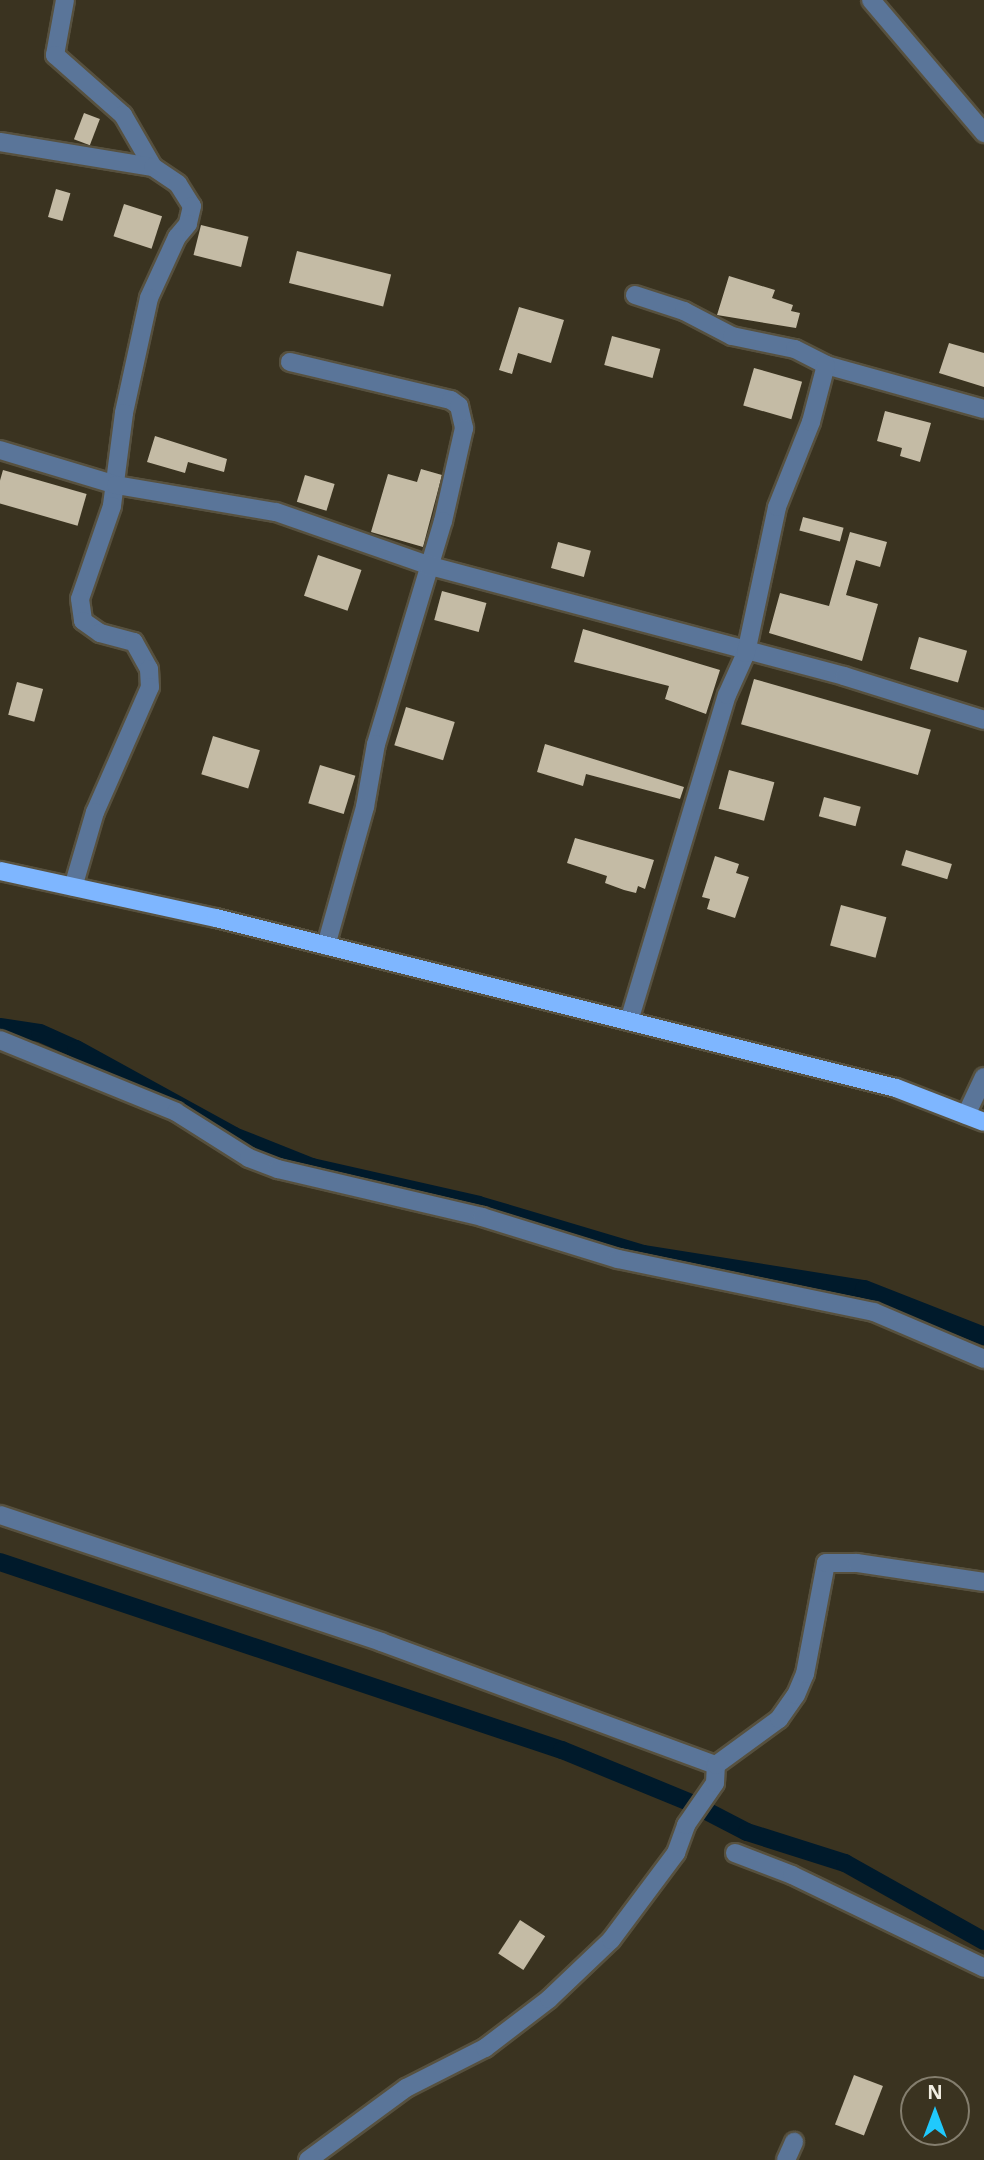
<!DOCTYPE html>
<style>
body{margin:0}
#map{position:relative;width:984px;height:2160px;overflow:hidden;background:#3a3320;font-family:"Open Sans",sans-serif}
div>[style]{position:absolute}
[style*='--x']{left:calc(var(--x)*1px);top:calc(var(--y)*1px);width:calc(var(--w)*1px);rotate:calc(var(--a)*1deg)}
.canal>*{height:18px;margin:-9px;padding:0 9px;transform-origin:9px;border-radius:9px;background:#001a2b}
.building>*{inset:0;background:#c4bba5;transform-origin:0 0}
.roads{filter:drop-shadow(2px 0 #57513f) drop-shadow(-2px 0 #57513f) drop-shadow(0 2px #57513f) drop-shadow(0 -2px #57513f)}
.minor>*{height:18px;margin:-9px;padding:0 9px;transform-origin:9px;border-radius:9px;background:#5a7599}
.major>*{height:18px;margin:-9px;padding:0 9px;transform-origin:9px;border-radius:9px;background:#7eb6ff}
span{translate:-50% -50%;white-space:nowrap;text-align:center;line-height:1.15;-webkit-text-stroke:7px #3a3320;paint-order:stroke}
.north{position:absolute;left:900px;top:2076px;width:70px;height:70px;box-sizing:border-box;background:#3a3320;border:2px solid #847e6e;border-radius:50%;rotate:0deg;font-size:19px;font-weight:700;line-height:28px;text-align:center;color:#f2eee2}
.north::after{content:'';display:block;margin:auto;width:24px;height:32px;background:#20c9fd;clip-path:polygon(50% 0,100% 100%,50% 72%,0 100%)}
</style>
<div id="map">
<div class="canal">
<i style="--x:0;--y:1027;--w:40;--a:8.5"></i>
<i style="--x:40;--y:1033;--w:39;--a:24"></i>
<i style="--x:76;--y:1049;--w:180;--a:28.8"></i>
<i style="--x:234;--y:1136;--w:84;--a:21.7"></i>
<i style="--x:312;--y:1167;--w:171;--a:12.8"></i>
<i style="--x:479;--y:1205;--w:171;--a:16.6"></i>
<i style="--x:643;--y:1254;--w:224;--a:9"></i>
<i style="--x:864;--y:1289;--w:129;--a:21.4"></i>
<i style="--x:0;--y:1562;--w:593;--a:18.5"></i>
<i style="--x:562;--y:1750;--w:139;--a:22.3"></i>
<i style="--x:691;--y:1803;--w:63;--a:27.4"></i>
<i style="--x:747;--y:1832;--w:103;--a:17.6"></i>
<i style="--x:845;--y:1863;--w:159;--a:29.3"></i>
</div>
<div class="building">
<i style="left:84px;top:113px;width:17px;height:28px;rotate:21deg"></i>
<i style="left:56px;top:189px;width:15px;height:29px;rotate:16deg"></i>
<i style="left:124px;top:204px;width:40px;height:34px;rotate:18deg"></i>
<i style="left:201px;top:225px;width:49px;height:31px;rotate:14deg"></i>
<i style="left:297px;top:251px;width:97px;height:33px;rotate:14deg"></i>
<i style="clip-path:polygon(729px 276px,775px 290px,772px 298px,793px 305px,791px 311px,800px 313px,796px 328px,717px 315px)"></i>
<i style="clip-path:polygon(519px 307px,564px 320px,551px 363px,518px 353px,512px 374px,499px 370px)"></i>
<i style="left:612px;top:336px;width:50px;height:30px;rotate:15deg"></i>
<i style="clip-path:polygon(949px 343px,984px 353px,984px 387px,939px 373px)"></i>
<i style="left:754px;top:368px;width:50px;height:39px;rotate:16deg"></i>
<i style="clip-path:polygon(885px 411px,931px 423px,920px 462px,900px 456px,902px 448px,877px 441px)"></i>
<i style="clip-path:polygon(155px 436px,227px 459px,224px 472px,188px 462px,185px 473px,147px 462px)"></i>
<i style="clip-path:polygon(421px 469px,442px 475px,423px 547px,371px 532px,388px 474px,417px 482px)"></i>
<i style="left:3px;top:470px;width:87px;height:33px;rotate:16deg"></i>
<i style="left:305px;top:475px;width:31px;height:28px;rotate:17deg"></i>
<i style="left:803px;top:517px;width:42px;height:14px;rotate:15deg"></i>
<i style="clip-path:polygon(850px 532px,887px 542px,880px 567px,856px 560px,846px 595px,878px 604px,862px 661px,769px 633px,780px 593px,829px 606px)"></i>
<i style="left:558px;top:542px;width:34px;height:27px;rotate:15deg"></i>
<i style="left:318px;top:555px;width:46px;height:43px;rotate:19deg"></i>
<i style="left:442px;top:591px;width:46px;height:30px;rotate:15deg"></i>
<i style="clip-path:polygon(583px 629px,720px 670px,706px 714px,665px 699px,669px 686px,574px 662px)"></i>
<i style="left:919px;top:637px;width:50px;height:33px;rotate:16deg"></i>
<i style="left:754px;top:679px;width:184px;height:47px;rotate:16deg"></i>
<i style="left:17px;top:682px;width:27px;height:34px;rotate:15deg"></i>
<i style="left:406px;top:707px;width:51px;height:40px;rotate:17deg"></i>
<i style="left:213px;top:736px;width:49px;height:40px;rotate:17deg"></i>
<i style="clip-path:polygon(545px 744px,684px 787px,680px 799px,586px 774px,583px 786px,537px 772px)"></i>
<i style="left:320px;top:765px;width:37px;height:40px;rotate:17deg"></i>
<i style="left:729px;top:770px;width:47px;height:40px;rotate:15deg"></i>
<i style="left:824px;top:797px;width:38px;height:20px;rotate:15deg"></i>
<i style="clip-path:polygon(575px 838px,654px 860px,645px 889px,638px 886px,636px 893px,624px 890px,605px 883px,607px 876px,567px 863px)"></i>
<i style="left:906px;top:850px;width:48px;height:16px;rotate:17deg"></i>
<i style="clip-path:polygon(715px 856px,739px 864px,736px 873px,749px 877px,735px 918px,707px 909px,710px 899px,702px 897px)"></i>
<i style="left:841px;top:905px;width:47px;height:42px;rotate:15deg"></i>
<i style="left:520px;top:1920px;width:30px;height:40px;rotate:33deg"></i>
<i style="left:854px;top:2075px;width:31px;height:53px;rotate:21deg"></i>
</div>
<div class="roads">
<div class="minor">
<i style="--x:65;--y:0;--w:56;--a:100.3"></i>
<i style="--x:55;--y:55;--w:91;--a:41.4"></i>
<i style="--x:123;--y:115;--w:60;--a:60"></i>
<i style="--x:871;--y:0;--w:175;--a:49.6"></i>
<i style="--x:0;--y:142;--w:155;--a:9.3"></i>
<i style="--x:153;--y:167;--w:30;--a:34"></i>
<i style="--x:178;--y:184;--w:26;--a:58"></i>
<i style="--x:192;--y:206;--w:18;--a:103"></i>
<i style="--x:188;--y:224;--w:17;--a:130"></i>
<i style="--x:177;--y:237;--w:67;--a:114.7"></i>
<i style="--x:149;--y:298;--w:118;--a:102.3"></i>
<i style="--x:124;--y:413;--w:94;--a:97.4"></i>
<i style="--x:112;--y:506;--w:98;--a:109"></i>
<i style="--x:80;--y:599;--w:22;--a:82"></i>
<i style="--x:83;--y:621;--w:21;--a:35"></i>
<i style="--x:100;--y:633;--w:35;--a:15"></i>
<i style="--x:134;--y:642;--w:31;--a:61"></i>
<i style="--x:149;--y:669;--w:18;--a:87"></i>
<i style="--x:150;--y:687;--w:137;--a:113.7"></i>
<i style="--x:95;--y:812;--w:78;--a:106.3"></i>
<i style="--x:635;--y:295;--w:52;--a:18.1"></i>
<i style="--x:684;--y:311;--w:54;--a:27.5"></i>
<i style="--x:732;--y:336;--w:64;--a:11.7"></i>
<i style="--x:795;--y:349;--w:35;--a:27"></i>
<i style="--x:826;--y:365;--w:164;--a:15.6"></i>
<i style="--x:290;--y:362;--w:165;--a:13.3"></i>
<i style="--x:451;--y:400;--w:10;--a:37"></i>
<i style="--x:459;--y:406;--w:23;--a:77"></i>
<i style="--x:464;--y:428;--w:95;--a:102.7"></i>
<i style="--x:443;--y:521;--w:233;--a:106.7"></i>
<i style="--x:376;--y:744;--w:64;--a:99.9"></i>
<i style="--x:365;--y:807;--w:144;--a:105.7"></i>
<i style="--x:0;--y:450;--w:121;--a:16.8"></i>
<i style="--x:116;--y:485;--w:162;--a:9.6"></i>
<i style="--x:276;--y:512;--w:160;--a:19.3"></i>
<i style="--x:427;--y:565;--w:432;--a:14.9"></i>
<i style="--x:844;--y:676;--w:147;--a:17.4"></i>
<i style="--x:629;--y:1021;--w:340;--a:-73.3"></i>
<i style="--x:727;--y:695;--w:46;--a:-65.7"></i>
<i style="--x:746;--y:653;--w:149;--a:-78"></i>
<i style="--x:777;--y:507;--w:92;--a:-68.2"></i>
<i style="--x:811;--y:422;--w:59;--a:-75.3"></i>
<i style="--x:0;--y:1040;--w:190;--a:22.2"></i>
<i style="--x:176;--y:1112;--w:86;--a:32.2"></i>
<i style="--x:249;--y:1158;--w:31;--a:21"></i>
<i style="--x:278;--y:1169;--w:210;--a:13.2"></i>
<i style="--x:482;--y:1217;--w:142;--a:17.2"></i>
<i style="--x:618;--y:1259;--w:261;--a:11.7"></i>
<i style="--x:874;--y:1312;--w:120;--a:23.1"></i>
<i style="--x:966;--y:1115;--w:42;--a:-64.7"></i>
<i style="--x:0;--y:1515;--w:402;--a:18.4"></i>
<i style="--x:381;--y:1642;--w:357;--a:20.2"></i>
<i style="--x:735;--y:1853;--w:61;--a:21.1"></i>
<i style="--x:792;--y:1875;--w:213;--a:25.8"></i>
<i style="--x:308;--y:2160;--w:122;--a:-36.3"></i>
<i style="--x:406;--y:2088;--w:89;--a:-26.9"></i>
<i style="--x:485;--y:2048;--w:81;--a:-37.4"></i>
<i style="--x:549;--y:1999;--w:86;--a:-43.6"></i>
<i style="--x:611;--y:1940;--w:109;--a:-53.2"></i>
<i style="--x:676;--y:1853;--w:30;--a:-70"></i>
<i style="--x:686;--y:1825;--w:51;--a:-55.4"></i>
<i style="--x:715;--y:1783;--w:18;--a:-87"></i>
<i style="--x:716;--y:1765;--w:78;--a:-36.1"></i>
<i style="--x:779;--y:1719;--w:29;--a:-55"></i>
<i style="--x:796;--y:1695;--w:23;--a:-67"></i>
<i style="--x:805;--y:1674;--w:113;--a:-79.3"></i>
<i style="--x:826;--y:1563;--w:31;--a:0"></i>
<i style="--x:857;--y:1563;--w:128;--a:8.5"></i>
<i style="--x:786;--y:2160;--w:20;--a:-66"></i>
</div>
<div class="major">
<i style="--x:0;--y:871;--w:221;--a:12.3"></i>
<i style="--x:216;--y:918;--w:701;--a:14.04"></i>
<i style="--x:896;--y:1088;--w:94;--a:21.1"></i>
</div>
</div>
<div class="north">N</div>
</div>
